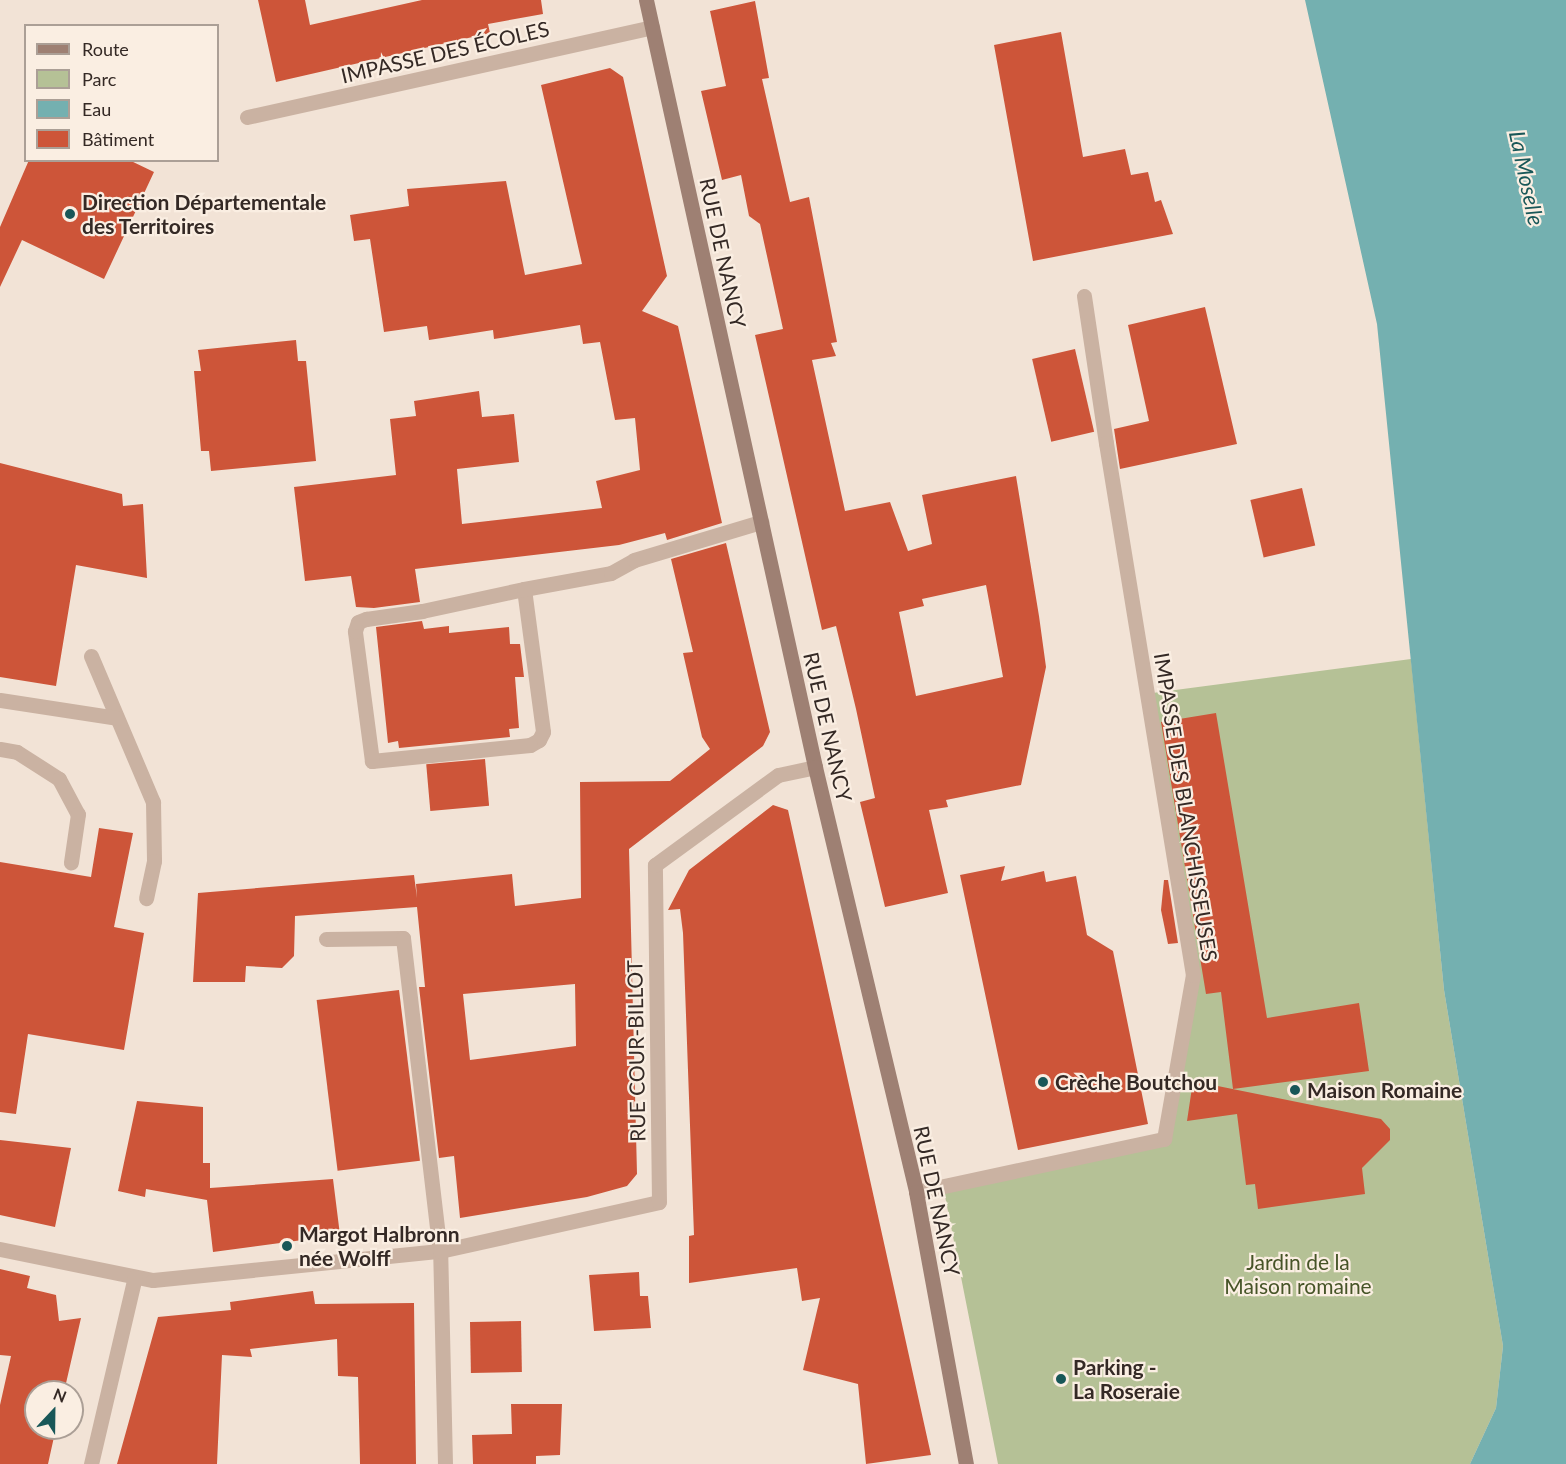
<!DOCTYPE html>
<meta charset="utf-8">
<style>
body{margin:0}
#map{position:relative;width:1566px;height:1464px;overflow:hidden;background:#f2e3d6;font-family:Lato,sans-serif}
div>[style]{position:absolute}
[style*='--x']{left:calc(var(--x)*1px);top:calc(var(--y)*1px);width:calc(var(--w)*1px);rotate:calc(var(--a)*1deg)}
.green>*{inset:0;background:#b5c196}
.water>*{inset:0;background:#74b0b0}
.building>*{inset:0;background:#cd5539;transform-origin:0 0}
.lane>*{height:15px;margin:-7.5px;padding:0 7.5px;transform-origin:7.5px;border-radius:7.5px;background:#cab2a2}
.street>*{height:15px;margin:-7.5px;padding:0 7.5px;transform-origin:7.5px;border-radius:7.5px;background:#cab2a2}
.secondary>*{height:15px;margin:-7.5px;padding:0 7.5px;transform-origin:7.5px;border-radius:7.5px;background:#9e8073}
.dots>*{width:16px;height:16px;translate:-50% -50%;box-sizing:border-box;border:3px solid #faeee2;border-radius:50%}
span{translate:-50% -50%;white-space:nowrap;text-align:center;line-height:1.15;-webkit-text-stroke:4.5px #faeee2;paint-order:stroke}
.street-label{font-size:21px;color:#342925}
.poi-label{font-size:21px;color:#342925;font-weight:700}
.left{translate:0 -50%;text-align:left}
.park-label{font-size:21px;color:#465427}
.water-label{font-size:22px;color:#185758;font-style:italic}
.legend{position:absolute;left:24px;top:24px;width:195px;height:138px;box-sizing:border-box;background:#faeee2;border:2px solid #ab9f96;margin:0;padding:8px 10px;list-style:none;font-size:18px;color:#342925}
.legend li{display:flex;align-items:center;gap:12px;height:30px}
.legend b{width:30px;border:2px solid #ab9f96}
.north{position:absolute;left:24px;top:1380px;width:60px;height:60px;box-sizing:border-box;background:#faeee2;border:2px solid #ab9f96;border-radius:50%;rotate:22deg;font-size:16px;font-weight:700;line-height:24px;text-align:center;color:#342925}
.north::after{content:'';display:block;margin:auto;width:21px;height:27px;background:#185758;clip-path:polygon(50% 0,100% 100%,50% 72%,0 100%)}
</style>
<div id="map">
<div class="green">
<i style="clip-path:polygon(1411px 659px,1444px 990px,1503px 1346px,1496px 1408px,1470px 1464px,998px 1464px,943px 1186px,1164px 1139px,1193px 975px,1145px 694px)"></i>
</div>
<div class="water">
<i style="clip-path:polygon(1305px 0,1566px 0,1566px 1464px,1470px 1464px,1496px 1408px,1503px 1346px,1444px 990px,1377px 324px)"></i>
</div>
<div class="building">
<i style="clip-path:polygon(258px 0,305px 0,310px 25px,422px 0,541px 0,543px 14px,488px 24px,490px 33px,276px 82px)"></i>
<i style="clip-path:polygon(evenodd,755px 1px,769px 78px,762px 79px,790px 202px,809px 197px,837px 342px,831px 343px,836px 356px,812px 360px,845px 511px,890px 502px,908px 551px,932px 544px,922px 495px,1016px 476px,1039px 616px,1046px 667px,1021px 785px,946px 800px,948px 807px,929px 810px,948px 893px,885px 907px,860px 802px,875px 798px,856px 709px,836px 626px,822px 630px,755px 335px,783px 329px,760px 224px,749px 216px,741px 175px,722px 180px,701px 91px,726px 86px,710px 11px,755px 1px,986px 585px,1003px 677px,916px 696px,899px 612px,924px 606px,922px 599px,986px 585px)"></i>
<i style="clip-path:polygon(1061px 32px,1083px 157px,1125px 149px,1131px 175px,1148px 172px,1155px 202px,1161px 200px,1173px 234px,1033px 261px,994px 45px)"></i>
<i style="clip-path:polygon(610px 68px,623px 77px,667px 276px,642px 311px,678px 326px,722px 523px,667px 540px,665px 533px,619px 545px,415px 569px,420px 602px,374px 608px,356px 607px,351px 576px,305px 581px,294px 487px,396px 475px,390px 419px,416px 416px,414px 401px,479px 391px,482px 417px,514px 414px,519px 462px,457px 469px,462px 524px,602px 508px,596px 481px,640px 470px,635px 418px,615px 420px,600px 342px,583px 344px,580px 325px,494px 339px,493px 330px,429px 340px,427px 326px,384px 332px,370px 239px,354px 241px,350px 215px,409px 206px,407px 189px,506px 181px,525px 275px,582px 264px,541px 85px)"></i>
<i style="clip-path:polygon(29px 160px,129px 160px,154px 172px,104px 279px,22px 240px,0 287px,0 227px)"></i>
<i style="clip-path:polygon(1205px 307px,1237px 444px,1120px 469px,1114px 429px,1149px 421px,1128px 325px)"></i>
<i style="clip-path:polygon(296px 340px,298px 361px,306px 361px,316px 461px,211px 471px,209px 451px,201px 451px,194px 371px,201px 371px,198px 350px)"></i>
<i style="left:1075px;top:349px;width:85px;height:44px;rotate:77deg"></i>
<i style="clip-path:polygon(0 463px,122px 494px,123px 506px,143px 504px,147px 578px,76px 565px,56px 686px,0 677px)"></i>
<i style="left:1302px;top:488px;width:59px;height:53px;rotate:77deg"></i>
<i style="clip-path:polygon(evenodd,726px 543px,770px 732px,763px 746px,629px 849px,637px 1174px,627px 1186px,587px 1197px,460px 1218px,454px 1156px,439px 1158px,419px 987px,425px 987px,417px 907px,295px 916px,294px 956px,282px 968px,246px 966px,245px 982px,193px 982px,198px 893px,414px 875px,417px 898px,416px 884px,512px 874px,515px 906px,581px 898px,580px 782px,670px 781px,710px 749px,702px 737px,683px 653px,693px 652px,671px 559px,726px 543px,575px 984px,576px 1046px,470px 1060px,463px 994px,575px 984px)"></i>
<i style="clip-path:polygon(422px 621px,424px 629px,449px 626px,449px 633px,509px 627px,510px 644px,520px 644px,524px 677px,515px 677px,519px 728px,509px 729px,510px 737px,399px 748px,398px 741px,388px 743px,376px 627px)"></i>
<i style="clip-path:polygon(1216px 713px,1267px 1018px,1359px 1003px,1369px 1071px,1233px 1089px,1221px 992px,1206px 994px,1161px 722px)"></i>
<i style="left:485px;top:759px;width:47px;height:59px;rotate:85deg"></i>
<i style="clip-path:polygon(773px 805px,788px 810px,931px 1455px,866px 1464px,858px 1384px,803px 1370px,820px 1298px,802px 1301px,797px 1268px,689px 1283px,689px 1236px,694px 1235px,683px 933px,680px 909px,668px 910px,689px 870px)"></i>
<i style="clip-path:polygon(99px 828px,133px 833px,114px 927px,144px 933px,124px 1050px,28px 1034px,16px 1114px,0 1112px,0 862px,91px 877px)"></i>
<i style="clip-path:polygon(1005px 866px,1001px 881px,1044px 871px,1046px 882px,1076px 876px,1087px 935px,1113px 951px,1148px 1124px,1018px 1150px,960px 875px)"></i>
<i style="clip-path:polygon(1164px 880px,1168px 880px,1178px 943px,1168px 944px,1161px 910px)"></i>
<i style="left:399px;top:990px;width:172px;height:83px;rotate:83deg"></i>
<i style="clip-path:polygon(1193px 1081px,1381px 1119px,1390px 1129px,1390px 1140px,1362px 1168px,1365px 1194px,1258px 1209px,1255px 1184px,1246px 1185px,1237px 1114px,1187px 1121px)"></i>
<i style="clip-path:polygon(137px 1101px,203px 1107px,203px 1163px,210px 1163px,210px 1188px,333px 1179px,340px 1235px,213px 1252px,207px 1200px,146px 1189px,145px 1197px,118px 1191px)"></i>
<i style="clip-path:polygon(0 1140px,71px 1148px,55px 1227px,0 1215px)"></i>
<i style="clip-path:polygon(0 1269px,30px 1276px,27px 1288px,56px 1295px,59px 1321px,81px 1318px,64px 1392px,36px 1392px,36px 1428px,56px 1428px,48px 1464px,0 1464px,0 1405px,11px 1356px,0 1355px)"></i>
<i style="clip-path:polygon(639px 1272px,640px 1296px,648px 1296px,651px 1328px,594px 1331px,589px 1275px)"></i>
<i style="clip-path:polygon(313px 1291px,315px 1304px,414px 1303px,416px 1464px,360px 1464px,358px 1377px,338px 1376px,337px 1339px,250px 1349px,252px 1357px,222px 1355px,217px 1464px,117px 1464px,158px 1317px,231px 1310px,230px 1302px)"></i>
<i style="left:521px;top:1321px;width:51px;height:51px;rotate:89deg"></i>
<i style="clip-path:polygon(511px 1404px,562px 1404px,560px 1455px,536px 1456px,536px 1464px,473px 1464px,472px 1435px,512px 1434px)"></i>
</div>
<div class="lane">
<i style="--x:1084;--y:296;--w:149;--a:81.5"></i>
<i style="--x:524;--y:589;--w:144;--a:82.4"></i>
<i style="--x:543;--y:732;--w:9;--a:117"></i>
<i style="--x:539;--y:740;--w:10;--a:151"></i>
<i style="--x:530;--y:745;--w:159;--a:174.2"></i>
<i style="--x:372;--y:761;--w:131;--a:-97.5"></i>
<i style="--x:355;--y:631;--w:9;--a:-72"></i>
<i style="--x:358;--y:622;--w:9;--a:-21"></i>
<i style="--x:366;--y:619;--w:57;--a:-8.1"></i>
<i style="--x:422;--y:611;--w:104;--a:-12.2"></i>
<i style="--x:524;--y:589;--w:88;--a:-10.4"></i>
<i style="--x:611;--y:573;--w:26;--a:-29"></i>
<i style="--x:634;--y:560;--w:133;--a:-16.7"></i>
<i style="--x:91;--y:656;--w:159;--a:67"></i>
<i style="--x:153;--y:802;--w:59;--a:89"></i>
<i style="--x:154;--y:861;--w:38;--a:102"></i>
<i style="--x:0;--y:700;--w:118;--a:8.7"></i>
<i style="--x:0;--y:749;--w:17;--a:10"></i>
<i style="--x:17;--y:752;--w:50;--a:32.7"></i>
<i style="--x:59;--y:779;--w:40;--a:62"></i>
<i style="--x:78;--y:814;--w:49;--a:98.3"></i>
<i style="--x:326;--y:939;--w:77;--a:-0.7"></i>
<i style="--x:403;--y:938;--w:315;--a:83.3"></i>
</div>
<div class="street">
<i style="--x:247;--y:117;--w:415;--a:-12.5"></i>
<i style="--x:916;--y:1192;--w:254;--a:-12.1"></i>
<i style="--x:1164;--y:1139;--w:167;--a:-80"></i>
<i style="--x:1193;--y:975;--w:539;--a:-99.29"></i>
<i style="--x:0;--y:1249;--w:156;--a:11.5"></i>
<i style="--x:153;--y:1280;--w:288;--a:-5.8"></i>
<i style="--x:91;--y:1464;--w:192;--a:-76.8"></i>
<i style="--x:445;--y:1464;--w:213;--a:-91.3"></i>
<i style="--x:440;--y:1251;--w:224;--a:-12.6"></i>
<i style="--x:659;--y:1202;--w:337;--a:-90.7"></i>
<i style="--x:655;--y:865;--w:152;--a:-36.2"></i>
<i style="--x:778;--y:775;--w:38;--a:-12"></i>
</div>
<div class="secondary">
<i style="--x:646;--y:0;--w:785;--a:77.57"></i>
<i style="--x:815;--y:767;--w:437;--a:76.6"></i>
<i style="--x:916;--y:1192;--w:277;--a:79.6"></i>
</div>
<div class="dots">
<i style="left:70px;top:214px;background:#185758"></i>
<i style="left:1043px;top:1082px;background:#185758"></i>
<i style="left:1295px;top:1090px;background:#185758"></i>
<i style="left:287px;top:1246px;background:#185758"></i>
<i style="left:1061px;top:1379px;background:#185758"></i>
</div>
<div class="street-label">
<span style="left:445px;top:52px;rotate:-13deg">IMPASSE DES ÉCOLES</span>
<span style="left:723px;top:253px;rotate:78deg">RUE DE NANCY</span>
<span style="left:828px;top:727px;rotate:77deg">RUE DE NANCY</span>
<span style="left:1186px;top:807px;rotate:81deg">IMPASSE DES BLANCHISSEUSES</span>
<span style="left:636px;top:1051px;rotate:-91deg">RUE COUR-BILLOT</span>
<span style="left:937px;top:1201px;rotate:78deg">RUE DE NANCY</span>
</div>
<div class="poi-label">
<span class="left" style="left:82px;top:214px">Direction Départementale<br>des Territoires</span>
<span class="left" style="left:1055px;top:1082px">Crèche Boutchou</span>
<span class="left" style="left:1307px;top:1090px">Maison Romaine</span>
<span class="left" style="left:299px;top:1246px">Margot Halbronn<br>née Wolff</span>
<span class="left" style="left:1073px;top:1379px">Parking -<br>La Roseraie</span>
</div>
<div class="park-label">
<span style="left:1298px;top:1274px">Jardin de la<br>Maison romaine</span>
</div>
<div class="water-label">
<span style="left:1527px;top:178px;rotate:78deg">La Moselle</span>
</div>
<ul class="legend">
<li><b style="height:8px;background:#9e8073"></b>Route</li>
<li><b style="height:16px;background:#b5c196"></b>Parc</li>
<li><b style="height:16px;background:#74b0b0"></b>Eau</li>
<li><b style="height:16px;background:#cd5539"></b>Bâtiment</li>
</ul>
<div class="north">N</div>
</div>
